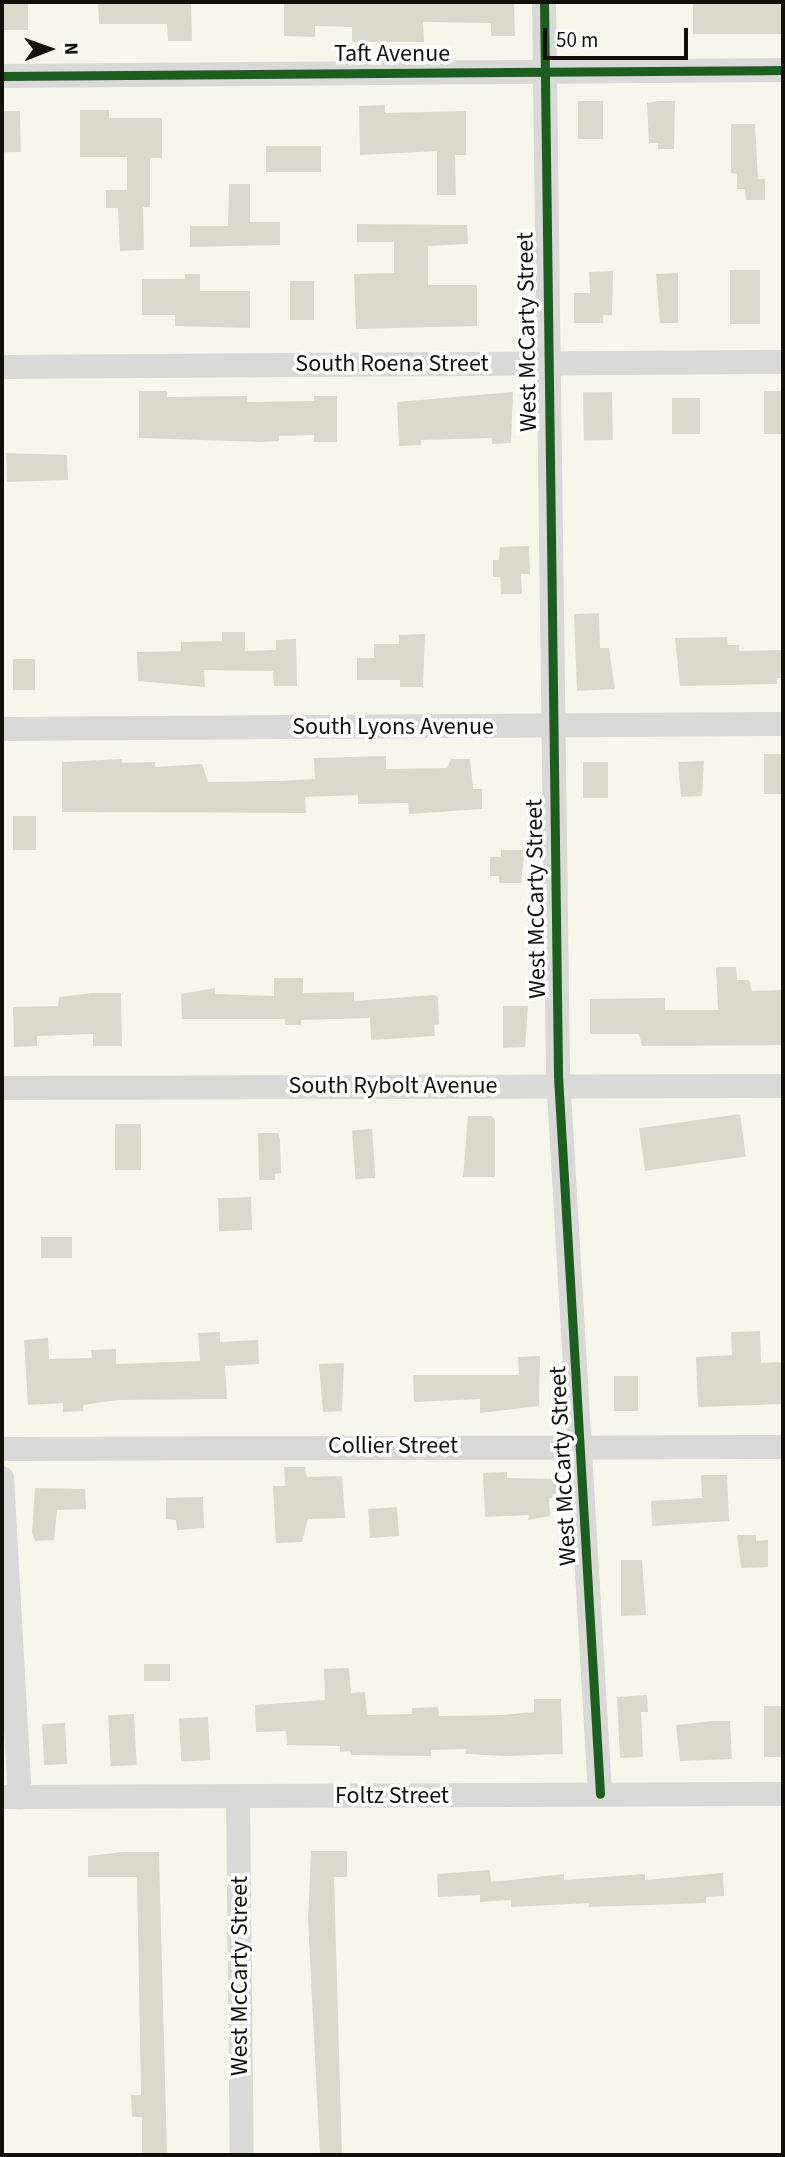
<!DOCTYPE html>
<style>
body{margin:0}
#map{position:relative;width:785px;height:2157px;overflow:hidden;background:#f6f7ea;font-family:"Source Sans 3",sans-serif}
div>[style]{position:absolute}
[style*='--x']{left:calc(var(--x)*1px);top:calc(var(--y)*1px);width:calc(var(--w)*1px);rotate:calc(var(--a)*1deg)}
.building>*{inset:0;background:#dadacc;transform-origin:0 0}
.minor>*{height:24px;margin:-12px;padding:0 12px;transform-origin:12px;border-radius:12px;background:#d9d9d7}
.cycleway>*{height:9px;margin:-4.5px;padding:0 4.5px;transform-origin:4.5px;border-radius:4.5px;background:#1b5e20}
span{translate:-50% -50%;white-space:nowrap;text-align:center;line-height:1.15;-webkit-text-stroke:7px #fff;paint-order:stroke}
.street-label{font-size:24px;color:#111109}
.frame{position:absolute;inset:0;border:4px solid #111109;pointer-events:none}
.north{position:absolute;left:14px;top:14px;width:70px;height:70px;-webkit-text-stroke:5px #fff;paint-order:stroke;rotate:89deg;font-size:19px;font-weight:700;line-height:28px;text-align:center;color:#111109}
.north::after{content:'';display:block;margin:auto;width:24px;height:32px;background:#111109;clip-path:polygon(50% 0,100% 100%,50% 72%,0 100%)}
.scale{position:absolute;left:543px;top:28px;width:145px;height:32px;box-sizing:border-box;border:4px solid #111109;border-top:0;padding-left:9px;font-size:21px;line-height:24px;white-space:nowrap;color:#111109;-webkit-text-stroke:5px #fff;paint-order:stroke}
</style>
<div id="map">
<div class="building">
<i style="left:4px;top:2px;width:24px;height:28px"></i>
<i style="clip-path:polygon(98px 2px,191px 2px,192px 41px,168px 41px,167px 24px,99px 24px)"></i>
<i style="clip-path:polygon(284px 2px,514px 2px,515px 36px,491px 36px,491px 23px,423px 22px,424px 42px,352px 42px,352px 27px,315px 26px,315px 37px,284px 36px)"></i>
<i style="left:693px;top:2px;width:90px;height:32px"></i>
<i style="left:578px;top:101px;width:25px;height:38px"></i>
<i style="clip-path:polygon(659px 101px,675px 101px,674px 149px,658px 149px,658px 143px,649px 143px,647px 103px)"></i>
<i style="clip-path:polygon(385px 105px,385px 113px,466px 111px,466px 155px,455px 155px,456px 195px,437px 195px,437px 151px,360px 155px,359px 106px)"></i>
<i style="clip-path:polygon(80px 110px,109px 110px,109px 118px,162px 118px,162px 158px,150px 158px,150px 207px,143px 207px,144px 250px,120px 251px,118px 208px,106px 208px,106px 190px,127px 190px,127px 157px,80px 157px)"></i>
<i style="left:20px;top:111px;width:41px;height:18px;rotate:89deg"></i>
<i style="clip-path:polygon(731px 124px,755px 124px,758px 179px,765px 179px,765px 200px,746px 200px,745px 189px,737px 189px,737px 174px,731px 173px)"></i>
<i style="left:321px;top:146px;width:26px;height:55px;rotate:90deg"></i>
<i style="clip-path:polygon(229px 184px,250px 184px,250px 222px,280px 222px,280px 245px,190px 247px,190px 226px,228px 226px)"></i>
<i style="clip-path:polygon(357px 224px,467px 225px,468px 244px,428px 246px,428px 285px,477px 285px,477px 326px,356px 329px,354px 274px,394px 273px,394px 242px,357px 242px)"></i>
<i style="left:730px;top:270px;width:30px;height:54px"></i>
<i style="clip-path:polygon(613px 271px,612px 315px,603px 315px,603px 323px,574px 323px,574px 293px,590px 293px,589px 272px)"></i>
<i style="clip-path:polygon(678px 273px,678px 323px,660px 323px,656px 274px)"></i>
<i style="clip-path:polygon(185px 274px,200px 274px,200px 291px,250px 291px,250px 328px,175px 326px,175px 315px,142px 315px,142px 279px,185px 279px)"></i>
<i style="left:290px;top:281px;width:24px;height:39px"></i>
<i style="clip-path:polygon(139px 391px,167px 391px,167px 397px,247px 396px,247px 402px,314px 401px,314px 396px,337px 396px,337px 442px,314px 442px,314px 435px,279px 436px,279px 441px,263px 442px,139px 438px)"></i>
<i style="left:764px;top:391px;width:19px;height:43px"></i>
<i style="clip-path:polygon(513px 392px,511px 443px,492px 444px,492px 438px,421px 440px,421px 445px,399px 446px,397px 402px)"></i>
<i style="left:612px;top:392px;width:48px;height:29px;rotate:89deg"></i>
<i style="left:672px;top:398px;width:28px;height:36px"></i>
<i style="clip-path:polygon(6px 453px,67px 455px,68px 480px,7px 482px)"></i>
<i style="clip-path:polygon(529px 546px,530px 574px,521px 574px,522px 594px,501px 594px,500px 577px,493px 577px,493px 560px,499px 560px,500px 547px)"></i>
<i style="clip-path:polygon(599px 613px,600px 648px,609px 648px,615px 689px,577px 691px,574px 614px)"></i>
<i style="clip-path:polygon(222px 632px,245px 632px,245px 651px,276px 650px,276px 640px,296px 639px,297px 686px,274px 686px,273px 671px,204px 670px,205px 687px,138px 681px,137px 652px,181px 651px,181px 642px,222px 641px)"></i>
<i style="clip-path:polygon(425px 634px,423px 687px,400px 687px,400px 680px,357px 680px,357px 658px,374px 658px,374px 644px,399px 644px,399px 635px)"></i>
<i style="clip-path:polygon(727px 637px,728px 645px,739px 645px,739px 651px,783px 650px,783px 678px,777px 678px,777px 684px,680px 686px,675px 638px)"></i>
<i style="left:13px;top:659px;width:22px;height:31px"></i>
<i style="left:783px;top:754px;width:40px;height:19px;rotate:90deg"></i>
<i style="clip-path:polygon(386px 756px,386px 769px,447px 768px,451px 759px,470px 759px,473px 789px,482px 789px,482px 809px,409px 814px,408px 803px,358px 804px,358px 795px,305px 797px,306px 813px,62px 812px,62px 762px,122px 759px,122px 763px,155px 762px,155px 767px,202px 764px,208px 782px,280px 781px,315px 779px,314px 758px)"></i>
<i style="clip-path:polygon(704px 761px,702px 796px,681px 797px,678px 762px)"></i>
<i style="left:583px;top:762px;width:25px;height:36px"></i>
<i style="left:13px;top:816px;width:23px;height:34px"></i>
<i style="clip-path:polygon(501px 850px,525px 850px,521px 883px,499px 883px,499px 876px,490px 876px,490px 857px,501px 857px)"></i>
<i style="clip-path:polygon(722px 967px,736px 967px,737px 980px,749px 980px,752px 991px,783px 990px,783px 1045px,642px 1046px,639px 1034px,590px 1034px,590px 999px,665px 998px,665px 1010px,718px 1010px,716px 968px)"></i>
<i style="clip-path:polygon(274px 978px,303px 978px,303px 993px,354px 992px,354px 1001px,434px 995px,438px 997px,439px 1024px,434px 1025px,435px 1036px,371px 1040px,370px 1018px,301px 1020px,301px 1025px,285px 1025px,285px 1019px,182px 1019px,181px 994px,215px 988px,215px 994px,274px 996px)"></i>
<i style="clip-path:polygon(92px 993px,121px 993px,122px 1046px,93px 1046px,93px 1034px,37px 1036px,37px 1046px,14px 1047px,13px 1007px,58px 1006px,59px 997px)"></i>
<i style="clip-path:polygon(503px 1006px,528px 1006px,525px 1047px,503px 1048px)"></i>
<i style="left:740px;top:1114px;width:43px;height:102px;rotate:82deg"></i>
<i style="clip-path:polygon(468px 1116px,492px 1116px,495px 1120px,495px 1177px,463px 1177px)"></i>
<i style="left:141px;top:1124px;width:46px;height:26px;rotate:90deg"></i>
<i style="left:372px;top:1129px;width:49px;height:20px;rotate:86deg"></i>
<i style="clip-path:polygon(258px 1133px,278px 1133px,280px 1139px,281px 1173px,275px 1174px,275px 1180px,259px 1180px)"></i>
<i style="left:251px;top:1197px;width:33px;height:33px;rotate:88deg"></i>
<i style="left:41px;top:1237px;width:31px;height:21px"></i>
<i style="clip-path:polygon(760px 1331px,761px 1363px,783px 1362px,783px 1404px,698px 1407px,696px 1357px,732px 1355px,731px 1332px)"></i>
<i style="clip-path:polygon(220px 1332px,220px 1342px,258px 1340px,259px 1364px,225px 1366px,227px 1399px,118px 1400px,83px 1405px,83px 1411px,63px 1412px,63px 1403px,28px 1405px,24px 1340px,48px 1338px,49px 1359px,92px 1358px,91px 1350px,116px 1349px,116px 1364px,200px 1361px,198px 1333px)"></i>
<i style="clip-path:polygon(540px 1356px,539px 1406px,480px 1413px,480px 1399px,414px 1402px,413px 1375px,519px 1375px,518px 1357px)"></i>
<i style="clip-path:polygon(344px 1363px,342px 1411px,323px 1412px,319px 1364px)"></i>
<i style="left:638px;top:1376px;width:35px;height:24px;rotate:90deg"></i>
<i style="clip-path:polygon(284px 1467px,305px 1467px,307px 1477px,342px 1476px,345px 1518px,308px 1519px,302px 1542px,276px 1543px,273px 1486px,285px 1486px)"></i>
<i style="clip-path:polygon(507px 1472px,507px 1478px,556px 1479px,556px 1498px,549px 1498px,550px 1516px,528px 1520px,529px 1515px,485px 1517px,483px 1473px)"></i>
<i style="clip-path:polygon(701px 1475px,727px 1475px,729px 1521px,652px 1526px,651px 1501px,702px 1498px)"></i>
<i style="clip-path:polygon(35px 1488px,85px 1489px,86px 1509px,57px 1510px,54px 1540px,35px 1541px,32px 1533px)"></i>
<i style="clip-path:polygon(203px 1497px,204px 1528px,177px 1530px,176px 1520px,166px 1519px,166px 1498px)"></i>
<i style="left:397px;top:1507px;width:29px;height:29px;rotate:86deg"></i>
<i style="clip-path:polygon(737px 1535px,756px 1535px,756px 1541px,768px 1540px,768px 1567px,741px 1568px)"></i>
<i style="clip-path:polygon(621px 1560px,642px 1560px,646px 1615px,621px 1616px)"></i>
<i style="left:170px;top:1664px;width:17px;height:26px;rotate:90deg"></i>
<i style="clip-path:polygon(349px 1668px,351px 1693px,365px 1692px,367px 1715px,412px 1714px,412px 1708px,438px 1707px,439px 1716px,503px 1715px,534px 1712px,534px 1699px,561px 1699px,563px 1754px,505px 1756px,466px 1754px,466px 1749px,431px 1750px,431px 1756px,351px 1755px,350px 1751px,340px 1752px,340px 1746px,287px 1745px,286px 1731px,256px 1732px,255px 1705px,325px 1700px,324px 1669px)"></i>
<i style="clip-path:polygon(647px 1695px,648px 1712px,641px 1712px,643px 1757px,620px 1758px,617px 1697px)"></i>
<i style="left:783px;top:1706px;width:51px;height:19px;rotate:90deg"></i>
<i style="left:134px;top:1714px;width:51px;height:26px;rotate:87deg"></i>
<i style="left:208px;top:1717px;width:43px;height:29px;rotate:87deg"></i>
<i style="clip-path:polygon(713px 1721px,730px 1721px,732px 1759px,680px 1761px,676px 1725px)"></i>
<i style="left:65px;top:1723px;width:41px;height:23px;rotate:87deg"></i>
<i style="clip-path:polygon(311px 1851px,347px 1851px,347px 1877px,334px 1877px,342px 2155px,320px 2155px,308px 1920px)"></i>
<i style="clip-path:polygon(123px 1852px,159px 1852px,167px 2155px,142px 2155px,142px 2117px,132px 2117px,131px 2095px,141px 2095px,137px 1877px,88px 1877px,88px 1856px)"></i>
<i style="clip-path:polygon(490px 1870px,491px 1882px,564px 1874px,564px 1880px,645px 1874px,645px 1880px,723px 1873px,724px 1896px,706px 1897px,706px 1903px,589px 1907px,589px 1903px,511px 1907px,511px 1900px,480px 1902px,480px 1895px,438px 1897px,437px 1874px)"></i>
</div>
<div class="minor">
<i style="--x:544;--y:2;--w:1074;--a:89.25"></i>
<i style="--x:558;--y:1076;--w:719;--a:86.65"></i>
<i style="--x:2;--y:76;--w:781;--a:-0.44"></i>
<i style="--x:2;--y:367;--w:781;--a:-0.37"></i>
<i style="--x:2;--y:729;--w:781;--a:-0.37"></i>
<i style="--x:2;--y:1088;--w:781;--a:-0.15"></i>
<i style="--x:2;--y:1449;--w:781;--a:-0.15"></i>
<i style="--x:2;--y:1478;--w:320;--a:86.8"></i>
<i style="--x:2;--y:1797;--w:781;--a:-0.22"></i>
<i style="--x:238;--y:1797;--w:358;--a:89.4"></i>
</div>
<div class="cycleway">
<i style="--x:544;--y:2;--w:1074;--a:89.25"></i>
<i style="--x:558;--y:1076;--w:719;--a:86.65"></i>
<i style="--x:2;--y:76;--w:781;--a:-0.44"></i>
</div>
<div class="street-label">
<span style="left:392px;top:54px">Taft Avenue</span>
<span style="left:527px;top:332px;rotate:-91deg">West McCarty Street</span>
<span style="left:392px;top:364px">South Roena Street</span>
<span style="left:393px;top:727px">South Lyons Avenue</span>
<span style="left:536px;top:899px;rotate:-91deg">West McCarty Street</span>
<span style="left:393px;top:1086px">South Rybolt Avenue</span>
<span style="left:393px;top:1446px">Collier Street</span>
<span style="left:563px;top:1466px;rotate:-93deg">West McCarty Street</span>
<span style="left:392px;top:1796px">Foltz Street</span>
<span style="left:240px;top:1976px;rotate:-90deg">West McCarty Street</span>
</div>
<div class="frame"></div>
<div class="north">N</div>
<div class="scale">50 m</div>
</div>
